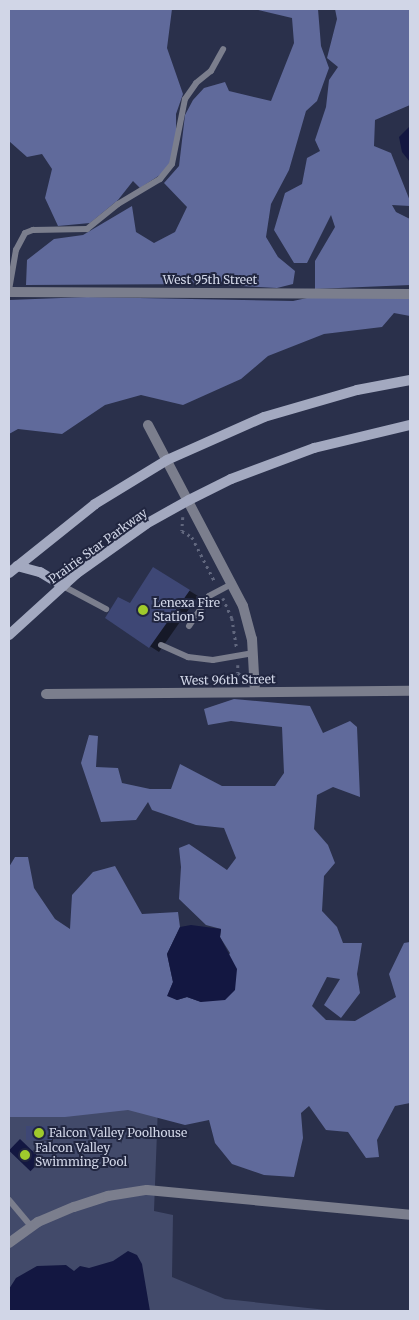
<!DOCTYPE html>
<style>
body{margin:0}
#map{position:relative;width:419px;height:1320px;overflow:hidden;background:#2a304b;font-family:Merriweather,serif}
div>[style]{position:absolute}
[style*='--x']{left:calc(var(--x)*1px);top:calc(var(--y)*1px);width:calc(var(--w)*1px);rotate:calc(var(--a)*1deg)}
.green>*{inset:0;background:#424a6a}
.forest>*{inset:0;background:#606a9b}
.water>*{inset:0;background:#131741;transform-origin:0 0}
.shadow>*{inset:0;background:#0007}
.building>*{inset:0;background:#3e4775;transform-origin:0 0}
.path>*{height:2.5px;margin-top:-1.25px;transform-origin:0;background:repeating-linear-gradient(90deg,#61677e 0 2.5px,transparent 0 6.5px)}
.lane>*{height:6px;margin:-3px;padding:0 3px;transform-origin:3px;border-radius:3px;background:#7b7e8d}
.street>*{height:10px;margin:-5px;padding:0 5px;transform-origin:5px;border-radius:5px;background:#7b7e8d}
.secondary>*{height:10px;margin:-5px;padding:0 5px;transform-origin:5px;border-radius:5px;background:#a3a9c0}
.dots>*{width:14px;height:14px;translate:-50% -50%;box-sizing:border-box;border:2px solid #212640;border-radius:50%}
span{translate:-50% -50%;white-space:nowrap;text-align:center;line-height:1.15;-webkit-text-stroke:4px #212640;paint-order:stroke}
.street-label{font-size:12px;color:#d1d6e7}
.poi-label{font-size:12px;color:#d1d6e7}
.left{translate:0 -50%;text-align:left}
.frame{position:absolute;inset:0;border:10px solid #d1d6e7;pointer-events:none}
</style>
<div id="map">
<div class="green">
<i style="clip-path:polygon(158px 1106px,154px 1211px,173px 1215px,172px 1277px,225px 1299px,336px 1311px,9px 1311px,9px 1113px)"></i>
</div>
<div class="forest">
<i style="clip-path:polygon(9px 9px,172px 9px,167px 48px,183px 94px,176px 114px,176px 149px,166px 171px,140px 188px,133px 181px,118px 200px,90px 223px,58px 226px,45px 198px,52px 169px,42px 154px,27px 157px,9px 141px)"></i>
<i style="clip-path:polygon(254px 9px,318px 9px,321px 46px,329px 68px,317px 101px,306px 111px,289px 170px,271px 204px,266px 237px,278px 257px,295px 271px,293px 284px,277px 288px,203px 284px,26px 285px,27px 260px,54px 239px,83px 235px,132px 206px,136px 232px,154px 243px,175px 232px,187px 207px,164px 183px,179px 166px,185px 115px,193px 100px,204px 88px,225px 82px,229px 91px,271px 101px,294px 43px,292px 18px)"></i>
<i style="clip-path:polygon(335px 9px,410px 9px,410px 105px,375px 120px,374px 146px,391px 153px,410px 201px,410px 206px,392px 205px,396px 212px,410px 219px,410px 285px,315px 289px,315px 261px,335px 227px,331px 215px,307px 263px,294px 263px,274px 230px,285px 193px,302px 184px,307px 158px,320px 151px,315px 140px,326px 107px,329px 80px,338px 67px,327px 58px,337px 19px)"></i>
<i style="clip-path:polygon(316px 296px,410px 297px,410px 316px,394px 313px,382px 327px,324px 334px,268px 356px,241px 379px,183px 405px,141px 395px,105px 405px,62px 434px,18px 429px,9px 434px,9px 300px,87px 297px,293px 301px)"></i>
<i style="clip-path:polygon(234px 699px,310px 706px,323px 733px,350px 721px,357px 727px,360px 797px,333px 787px,317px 795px,314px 829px,328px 845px,335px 863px,324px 876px,322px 911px,337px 927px,343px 943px,362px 943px,357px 974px,360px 993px,341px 1018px,324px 1005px,340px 979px,327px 977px,312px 1006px,326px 1020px,355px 1021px,396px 997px,389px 974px,404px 943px,410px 942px,410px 1103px,395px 1106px,377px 1140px,379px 1157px,366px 1158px,348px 1132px,326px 1130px,309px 1106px,301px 1113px,303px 1138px,294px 1177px,264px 1175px,232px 1164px,215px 1143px,209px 1120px,185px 1125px,128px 1110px,65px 1117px,9px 1117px,9px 867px,15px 857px,28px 857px,34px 888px,55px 919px,70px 929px,72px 895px,93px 872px,115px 866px,142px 914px,178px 912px,180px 927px,167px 954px,173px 982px,168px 995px,177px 1000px,187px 997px,201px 1002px,230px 953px,220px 937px,221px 929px,206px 925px,179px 899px,181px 867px,179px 848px,189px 844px,227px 870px,236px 858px,224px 828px,196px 825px,152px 810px,148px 802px,136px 820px,101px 822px,81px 763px,89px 735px,98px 736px,96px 767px,118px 768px,122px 783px,150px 789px,171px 789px,180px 764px,222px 786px,275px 786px,284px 773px,282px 727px,231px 721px,208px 725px,204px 709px)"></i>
</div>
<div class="water">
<i style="clip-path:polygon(410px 126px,410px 162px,402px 152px,399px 137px)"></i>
<i style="clip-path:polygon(191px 925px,221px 929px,220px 937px,237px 969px,235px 990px,225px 1000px,201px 1002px,187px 997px,177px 1000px,167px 996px,173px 982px,167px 954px,180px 927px)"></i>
<i style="left:20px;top:1139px;width:30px;height:16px;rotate:44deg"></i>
<i style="clip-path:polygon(128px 1251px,137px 1255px,142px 1264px,150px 1311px,9px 1311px,9px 1289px,16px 1278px,37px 1266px,66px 1265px,74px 1271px,80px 1266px,89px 1268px,113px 1261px)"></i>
</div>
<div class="shadow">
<i style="clip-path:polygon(162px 574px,198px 596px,159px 652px,106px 618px,131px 605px)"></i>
<i style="clip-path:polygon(51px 1127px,53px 1141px,28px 1139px)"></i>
</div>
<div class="building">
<i style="clip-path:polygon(153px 567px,190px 590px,149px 648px,105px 618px,118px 597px,130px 603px)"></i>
<i style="left:26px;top:1126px;width:26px;height:14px"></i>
</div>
<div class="path">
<i style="--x:183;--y:517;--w:14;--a:94"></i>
<i style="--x:182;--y:531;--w:12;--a:31"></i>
<i style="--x:192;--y:537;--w:51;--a:62.9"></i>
<i style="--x:223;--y:598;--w:22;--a:66"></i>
<i style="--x:232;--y:618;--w:30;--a:81"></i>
<i style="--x:238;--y:665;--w:8;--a:90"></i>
<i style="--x:238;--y:673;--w:7;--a:34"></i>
</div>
<div class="lane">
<i style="--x:9;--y:290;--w:41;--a:-80.1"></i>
<i style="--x:16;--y:250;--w:19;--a:-62"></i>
<i style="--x:25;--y:233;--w:9;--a:-21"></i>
<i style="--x:33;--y:230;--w:54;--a:-1.1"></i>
<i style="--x:87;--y:229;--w:40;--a:-39"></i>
<i style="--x:118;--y:204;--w:49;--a:-30.8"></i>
<i style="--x:160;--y:179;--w:19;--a:-51"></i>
<i style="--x:172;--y:164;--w:66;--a:-78.7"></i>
<i style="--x:185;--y:99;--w:19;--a:-55"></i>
<i style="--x:196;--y:83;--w:19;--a:-39"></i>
<i style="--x:211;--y:71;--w:25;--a:-61"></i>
<i style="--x:63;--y:586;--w:49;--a:28.1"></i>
<i style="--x:189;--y:626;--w:36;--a:-56"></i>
<i style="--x:209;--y:596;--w:27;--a:-28"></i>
<i style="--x:161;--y:645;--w:30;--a:24"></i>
<i style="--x:188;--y:657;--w:25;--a:7"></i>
<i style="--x:213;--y:660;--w:41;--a:-9.9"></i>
<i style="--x:9;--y:1200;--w:34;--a:50"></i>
</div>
<div class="street">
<i style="--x:9;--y:292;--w:401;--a:0.3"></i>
<i style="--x:148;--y:425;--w:204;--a:62.3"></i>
<i style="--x:243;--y:606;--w:34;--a:75"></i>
<i style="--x:252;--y:639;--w:53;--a:86.8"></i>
<i style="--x:46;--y:694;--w:364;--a:-0.5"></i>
<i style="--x:9;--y:1243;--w:36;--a:-36"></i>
<i style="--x:38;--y:1222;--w:39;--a:-23"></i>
<i style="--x:74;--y:1207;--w:36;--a:-18"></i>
<i style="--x:108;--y:1196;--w:39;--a:-9"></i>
<i style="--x:147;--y:1190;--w:264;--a:5.4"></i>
</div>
<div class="secondary">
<i style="--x:17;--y:566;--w:24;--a:15"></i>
<i style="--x:40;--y:572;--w:27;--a:31"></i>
<i style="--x:9;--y:573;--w:110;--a:-38.7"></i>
<i style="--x:95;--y:504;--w:84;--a:-31.4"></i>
<i style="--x:167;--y:460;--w:106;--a:-23.9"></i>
<i style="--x:264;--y:417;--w:97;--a:-16.2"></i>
<i style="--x:357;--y:390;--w:54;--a:-10.7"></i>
<i style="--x:9;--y:635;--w:91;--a:-42.3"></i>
<i style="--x:76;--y:574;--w:86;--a:-35.5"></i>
<i style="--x:146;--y:524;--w:49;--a:-29.2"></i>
<i style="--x:189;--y:500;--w:47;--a:-26.6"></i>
<i style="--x:231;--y:479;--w:89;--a:-20.5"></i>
<i style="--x:314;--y:448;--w:99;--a:-13.5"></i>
</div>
<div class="dots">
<i style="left:143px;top:610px;background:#a0ca2c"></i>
<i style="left:39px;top:1133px;background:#a0ca2c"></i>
<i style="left:25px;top:1155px;background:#a0ca2c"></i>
</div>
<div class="street-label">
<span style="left:210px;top:280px">West 95th Street</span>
<span style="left:98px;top:546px;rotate:-36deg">Prairie Star Parkway</span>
<span style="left:228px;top:680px;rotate:-1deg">West 96th Street</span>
</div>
<div class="poi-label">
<span class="left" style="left:153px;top:610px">Lenexa Fire<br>Station 5</span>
<span class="left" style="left:49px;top:1133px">Falcon Valley Poolhouse</span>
<span class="left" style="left:35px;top:1155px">Falcon Valley<br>Swimming Pool</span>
</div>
<div class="frame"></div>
</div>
